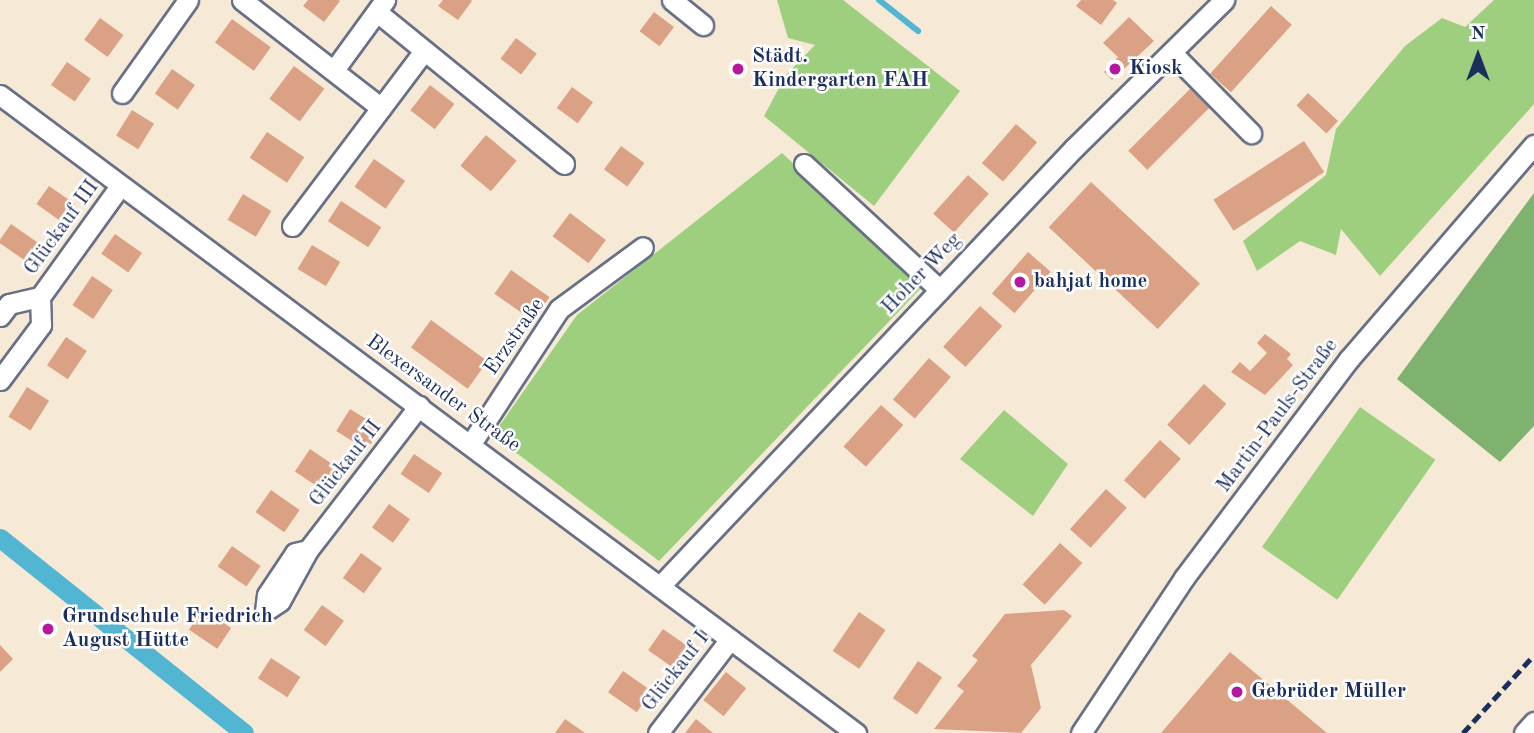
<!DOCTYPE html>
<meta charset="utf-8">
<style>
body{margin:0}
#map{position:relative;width:1534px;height:733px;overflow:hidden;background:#f6ead6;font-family:"Old Standard TT",serif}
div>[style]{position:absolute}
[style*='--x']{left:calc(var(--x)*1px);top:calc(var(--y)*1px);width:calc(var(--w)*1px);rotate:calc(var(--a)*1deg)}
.green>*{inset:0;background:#9dcf7f;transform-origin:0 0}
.forest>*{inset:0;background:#7eb26e}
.stream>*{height:6px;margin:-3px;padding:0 3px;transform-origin:3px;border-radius:3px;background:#52b5d1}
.canal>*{height:19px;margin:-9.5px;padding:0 9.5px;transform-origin:9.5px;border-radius:9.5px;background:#52b5d1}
.building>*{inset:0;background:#dba184;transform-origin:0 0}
.roads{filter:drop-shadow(2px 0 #687088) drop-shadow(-2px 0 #687088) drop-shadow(0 2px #687088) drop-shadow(0 -2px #687088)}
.minor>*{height:19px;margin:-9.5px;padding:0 9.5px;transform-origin:9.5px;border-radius:9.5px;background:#fff}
.rail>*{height:5px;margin-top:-2.5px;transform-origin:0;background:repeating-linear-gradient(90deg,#1b2f5e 0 10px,transparent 0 15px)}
.dots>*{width:19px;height:19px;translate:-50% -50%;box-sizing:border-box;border:4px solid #fff;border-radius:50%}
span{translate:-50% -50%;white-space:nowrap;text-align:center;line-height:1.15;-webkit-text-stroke:5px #fff;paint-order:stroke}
.poi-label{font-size:21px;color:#1b2f5e;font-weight:700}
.left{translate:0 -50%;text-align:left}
.street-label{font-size:21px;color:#1b2f5e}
.north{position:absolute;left:1443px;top:21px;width:70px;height:70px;-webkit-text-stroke:5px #fff;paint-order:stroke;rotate:0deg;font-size:19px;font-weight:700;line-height:28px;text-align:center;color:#1b2f5e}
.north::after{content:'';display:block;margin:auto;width:24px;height:32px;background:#1b2f5e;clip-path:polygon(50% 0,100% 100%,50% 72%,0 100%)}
</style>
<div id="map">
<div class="green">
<i style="clip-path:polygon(777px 0,843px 0,960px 91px,874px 206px,764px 116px,786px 75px,815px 45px,788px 38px)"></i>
<i style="clip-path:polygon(1494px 0,1534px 0,1534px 104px,1380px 276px,1341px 229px,1336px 255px,1300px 241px,1257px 271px,1243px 241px,1326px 175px,1336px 129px,1405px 46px,1442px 18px,1465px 27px)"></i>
<i style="clip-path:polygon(782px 153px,924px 285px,659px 561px,493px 435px,577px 315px)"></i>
<i style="left:1360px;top:407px;width:92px;height:171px;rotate:35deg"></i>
<i style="clip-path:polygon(1004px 410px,1068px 464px,1033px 516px,960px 459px)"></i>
</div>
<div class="forest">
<i style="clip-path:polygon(1534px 193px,1534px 426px,1500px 462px,1397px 379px)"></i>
</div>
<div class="stream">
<i style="--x:879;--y:0;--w:50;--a:38.5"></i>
</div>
<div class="canal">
<i style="--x:0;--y:538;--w:312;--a:38.6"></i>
</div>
<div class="building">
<i style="clip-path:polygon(308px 0,338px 0,340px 1px,324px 22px,303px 6px)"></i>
<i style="clip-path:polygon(443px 0,471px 0,472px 1px,458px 20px,438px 6px)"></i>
<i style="clip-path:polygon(1081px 0,1113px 0,1117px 3px,1101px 25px,1076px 6px)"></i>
<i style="left:1271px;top:6px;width:28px;height:91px;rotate:42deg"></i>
<i style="left:654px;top:12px;width:25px;height:24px;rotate:37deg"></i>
<i style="clip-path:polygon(1129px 17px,1154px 41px,1112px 80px,1104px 72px,1118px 57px,1103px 43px)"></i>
<i style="left:100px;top:18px;width:29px;height:27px;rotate:36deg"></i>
<i style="left:232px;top:19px;width:48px;height:29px;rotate:36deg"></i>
<i style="left:516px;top:38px;width:26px;height:26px;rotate:37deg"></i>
<i style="left:67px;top:62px;width:29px;height:28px;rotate:35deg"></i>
<i style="left:294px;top:66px;width:38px;height:41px;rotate:37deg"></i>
<i style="left:172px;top:69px;width:28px;height:30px;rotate:35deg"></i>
<i style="left:430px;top:85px;width:31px;height:32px;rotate:38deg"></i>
<i style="left:1194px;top:85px;width:27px;height:93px;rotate:45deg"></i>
<i style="left:572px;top:87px;width:26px;height:26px;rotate:36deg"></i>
<i style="left:1308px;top:93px;width:41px;height:17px;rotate:43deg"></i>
<i style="left:132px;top:110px;width:26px;height:30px;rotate:32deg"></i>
<i style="left:1016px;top:124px;width:28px;height:52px;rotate:41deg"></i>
<i style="left:267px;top:132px;width:45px;height:31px;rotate:34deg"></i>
<i style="left:486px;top:135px;width:40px;height:40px;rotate:40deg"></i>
<i style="left:1304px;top:141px;width:37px;height:108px;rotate:57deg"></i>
<i style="left:621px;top:146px;width:29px;height:29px;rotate:36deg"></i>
<i style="left:374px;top:159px;width:38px;height:34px;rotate:35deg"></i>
<i style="left:968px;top:175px;width:28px;height:52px;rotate:42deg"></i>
<i style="left:1091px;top:182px;width:149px;height:62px;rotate:43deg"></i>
<i style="left:49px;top:186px;width:32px;height:22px;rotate:35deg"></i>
<i style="left:243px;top:194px;width:33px;height:30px;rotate:31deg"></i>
<i style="left:341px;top:201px;width:48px;height:24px;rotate:33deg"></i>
<i style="left:570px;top:213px;width:45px;height:29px;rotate:37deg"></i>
<i style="left:11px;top:224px;width:32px;height:22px;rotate:35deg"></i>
<i style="left:115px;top:234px;width:33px;height:24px;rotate:35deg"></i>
<i style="left:312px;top:245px;width:33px;height:28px;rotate:31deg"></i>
<i style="left:1028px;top:252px;width:30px;height:55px;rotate:41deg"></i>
<i style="left:511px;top:270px;width:47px;height:29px;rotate:35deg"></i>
<i style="left:92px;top:276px;width:25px;height:35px;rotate:34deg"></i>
<i style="left:980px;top:306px;width:30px;height:55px;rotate:42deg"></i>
<i style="left:431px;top:320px;width:70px;height:34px;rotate:36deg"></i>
<i style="clip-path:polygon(1265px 334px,1291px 354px,1287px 359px,1293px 365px,1265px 395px,1231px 372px,1240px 362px,1250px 371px,1267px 353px,1257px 343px)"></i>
<i style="left:66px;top:337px;width:25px;height:34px;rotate:34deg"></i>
<i style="left:929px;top:358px;width:29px;height:55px;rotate:41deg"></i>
<i style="left:1204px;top:384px;width:30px;height:55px;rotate:42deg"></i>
<i style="left:27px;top:387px;width:26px;height:35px;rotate:32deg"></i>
<i style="left:881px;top:405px;width:30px;height:56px;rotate:42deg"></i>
<i style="left:350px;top:409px;width:36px;height:26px;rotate:32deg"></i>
<i style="left:1160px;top:440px;width:28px;height:54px;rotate:42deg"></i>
<i style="left:310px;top:449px;width:36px;height:27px;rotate:34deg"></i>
<i style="left:414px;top:454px;width:34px;height:24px;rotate:34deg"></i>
<i style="left:1106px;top:489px;width:28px;height:54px;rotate:42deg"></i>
<i style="left:271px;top:490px;width:35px;height:27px;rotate:35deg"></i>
<i style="left:389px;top:504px;width:26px;height:29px;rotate:36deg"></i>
<i style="left:1060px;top:543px;width:30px;height:56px;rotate:42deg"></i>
<i style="left:232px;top:546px;width:35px;height:25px;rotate:35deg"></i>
<i style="left:361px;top:553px;width:26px;height:31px;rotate:36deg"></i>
<i style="left:322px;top:605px;width:27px;height:31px;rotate:36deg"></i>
<i style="left:203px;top:609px;width:34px;height:25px;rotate:34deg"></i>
<i style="clip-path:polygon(1064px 610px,1072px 616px,1031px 665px,1041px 708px,1021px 733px,934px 729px,964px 691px,957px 686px,978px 660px,972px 656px,1005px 614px)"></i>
<i style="left:859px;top:612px;width:32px;height:47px;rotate:34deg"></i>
<i style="left:663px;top:629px;width:35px;height:26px;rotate:35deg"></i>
<i style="clip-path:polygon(0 645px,13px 659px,0 672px)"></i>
<i style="clip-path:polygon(1230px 652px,1327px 733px,1161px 733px)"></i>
<i style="left:271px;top:658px;width:35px;height:24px;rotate:33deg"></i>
<i style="left:918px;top:661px;width:29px;height:45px;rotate:34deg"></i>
<i style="left:623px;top:671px;width:35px;height:26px;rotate:35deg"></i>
<i style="left:726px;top:672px;width:26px;height:36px;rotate:39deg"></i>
<i style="clip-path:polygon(565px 719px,585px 733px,555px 733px)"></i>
<i style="clip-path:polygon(696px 719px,713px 733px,685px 733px)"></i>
</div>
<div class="roads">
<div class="minor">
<i style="--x:242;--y:0;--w:176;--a:37.8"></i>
<i style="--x:672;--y:0;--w:40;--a:39"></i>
<i style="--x:377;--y:12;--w:241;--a:39.1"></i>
<i style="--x:1174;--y:55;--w:110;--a:45.4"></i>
<i style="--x:334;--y:70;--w:87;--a:-53.9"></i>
<i style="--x:122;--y:93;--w:114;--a:-54.6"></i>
<i style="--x:0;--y:95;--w:1068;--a:36.7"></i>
<i style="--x:804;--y:164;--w:185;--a:42.8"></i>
<i style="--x:292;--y:226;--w:219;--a:-53"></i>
<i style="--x:0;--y:316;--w:15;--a:-53"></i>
<i style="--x:9;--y:304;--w:32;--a:-13"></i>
<i style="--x:0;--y:380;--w:69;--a:-53.3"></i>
<i style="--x:41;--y:325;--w:28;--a:-92"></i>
<i style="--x:40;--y:297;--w:137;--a:-54.2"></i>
<i style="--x:472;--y:442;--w:159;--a:-56.8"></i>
<i style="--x:559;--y:309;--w:104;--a:-36.4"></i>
<i style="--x:308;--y:550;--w:58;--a:118.8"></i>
<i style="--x:280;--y:601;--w:18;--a:146"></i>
<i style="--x:265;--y:611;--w:16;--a:-83"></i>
<i style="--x:267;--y:595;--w:50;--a:-56.3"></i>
<i style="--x:295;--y:553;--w:13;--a:-13"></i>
<i style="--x:308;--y:550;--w:182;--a:-52.4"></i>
<i style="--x:660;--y:586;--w:603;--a:-46.61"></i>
<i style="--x:1074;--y:148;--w:211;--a:-44.6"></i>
<i style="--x:658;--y:733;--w:118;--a:-52.5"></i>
<i style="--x:1081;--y:733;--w:186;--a:-56.4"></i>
<i style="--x:1184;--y:578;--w:274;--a:-53"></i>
<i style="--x:1349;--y:359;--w:283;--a:-49.2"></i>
<i style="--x:1524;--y:733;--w:15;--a:-48"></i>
</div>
</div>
<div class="rail">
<i style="--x:1463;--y:733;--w:105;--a:-47.7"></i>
</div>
<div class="dots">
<i style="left:738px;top:69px;background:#b5179e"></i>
<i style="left:1115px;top:69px;background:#b5179e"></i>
<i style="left:1020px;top:282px;background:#b5179e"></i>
<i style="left:48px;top:629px;background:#b5179e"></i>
<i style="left:1237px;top:692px;background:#b5179e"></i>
</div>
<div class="poi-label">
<span class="left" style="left:752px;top:69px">Städt.<br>Kindergarten FAH</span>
<span class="left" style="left:1129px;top:69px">Kiosk</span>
<span class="left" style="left:1034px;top:282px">bahjat home</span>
<span class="left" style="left:62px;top:629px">Grundschule Friedrich<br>August Hütte</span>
<span class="left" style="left:1251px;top:692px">Gebrüder Müller</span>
</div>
<div class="street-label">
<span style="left:62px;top:228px;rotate:-54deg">Glückauf III</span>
<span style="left:922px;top:274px;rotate:-46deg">Hoher Weg</span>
<span style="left:515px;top:337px;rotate:-55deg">Erzstraße</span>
<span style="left:443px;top:394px;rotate:36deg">Blexersander Straße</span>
<span style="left:1278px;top:416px;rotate:-53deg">Martin-Pauls-Straße</span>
<span style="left:346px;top:464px;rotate:-52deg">Glückauf II</span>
<span style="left:676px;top:672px;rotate:-52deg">Glückauf I</span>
</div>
<div class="north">N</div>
</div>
